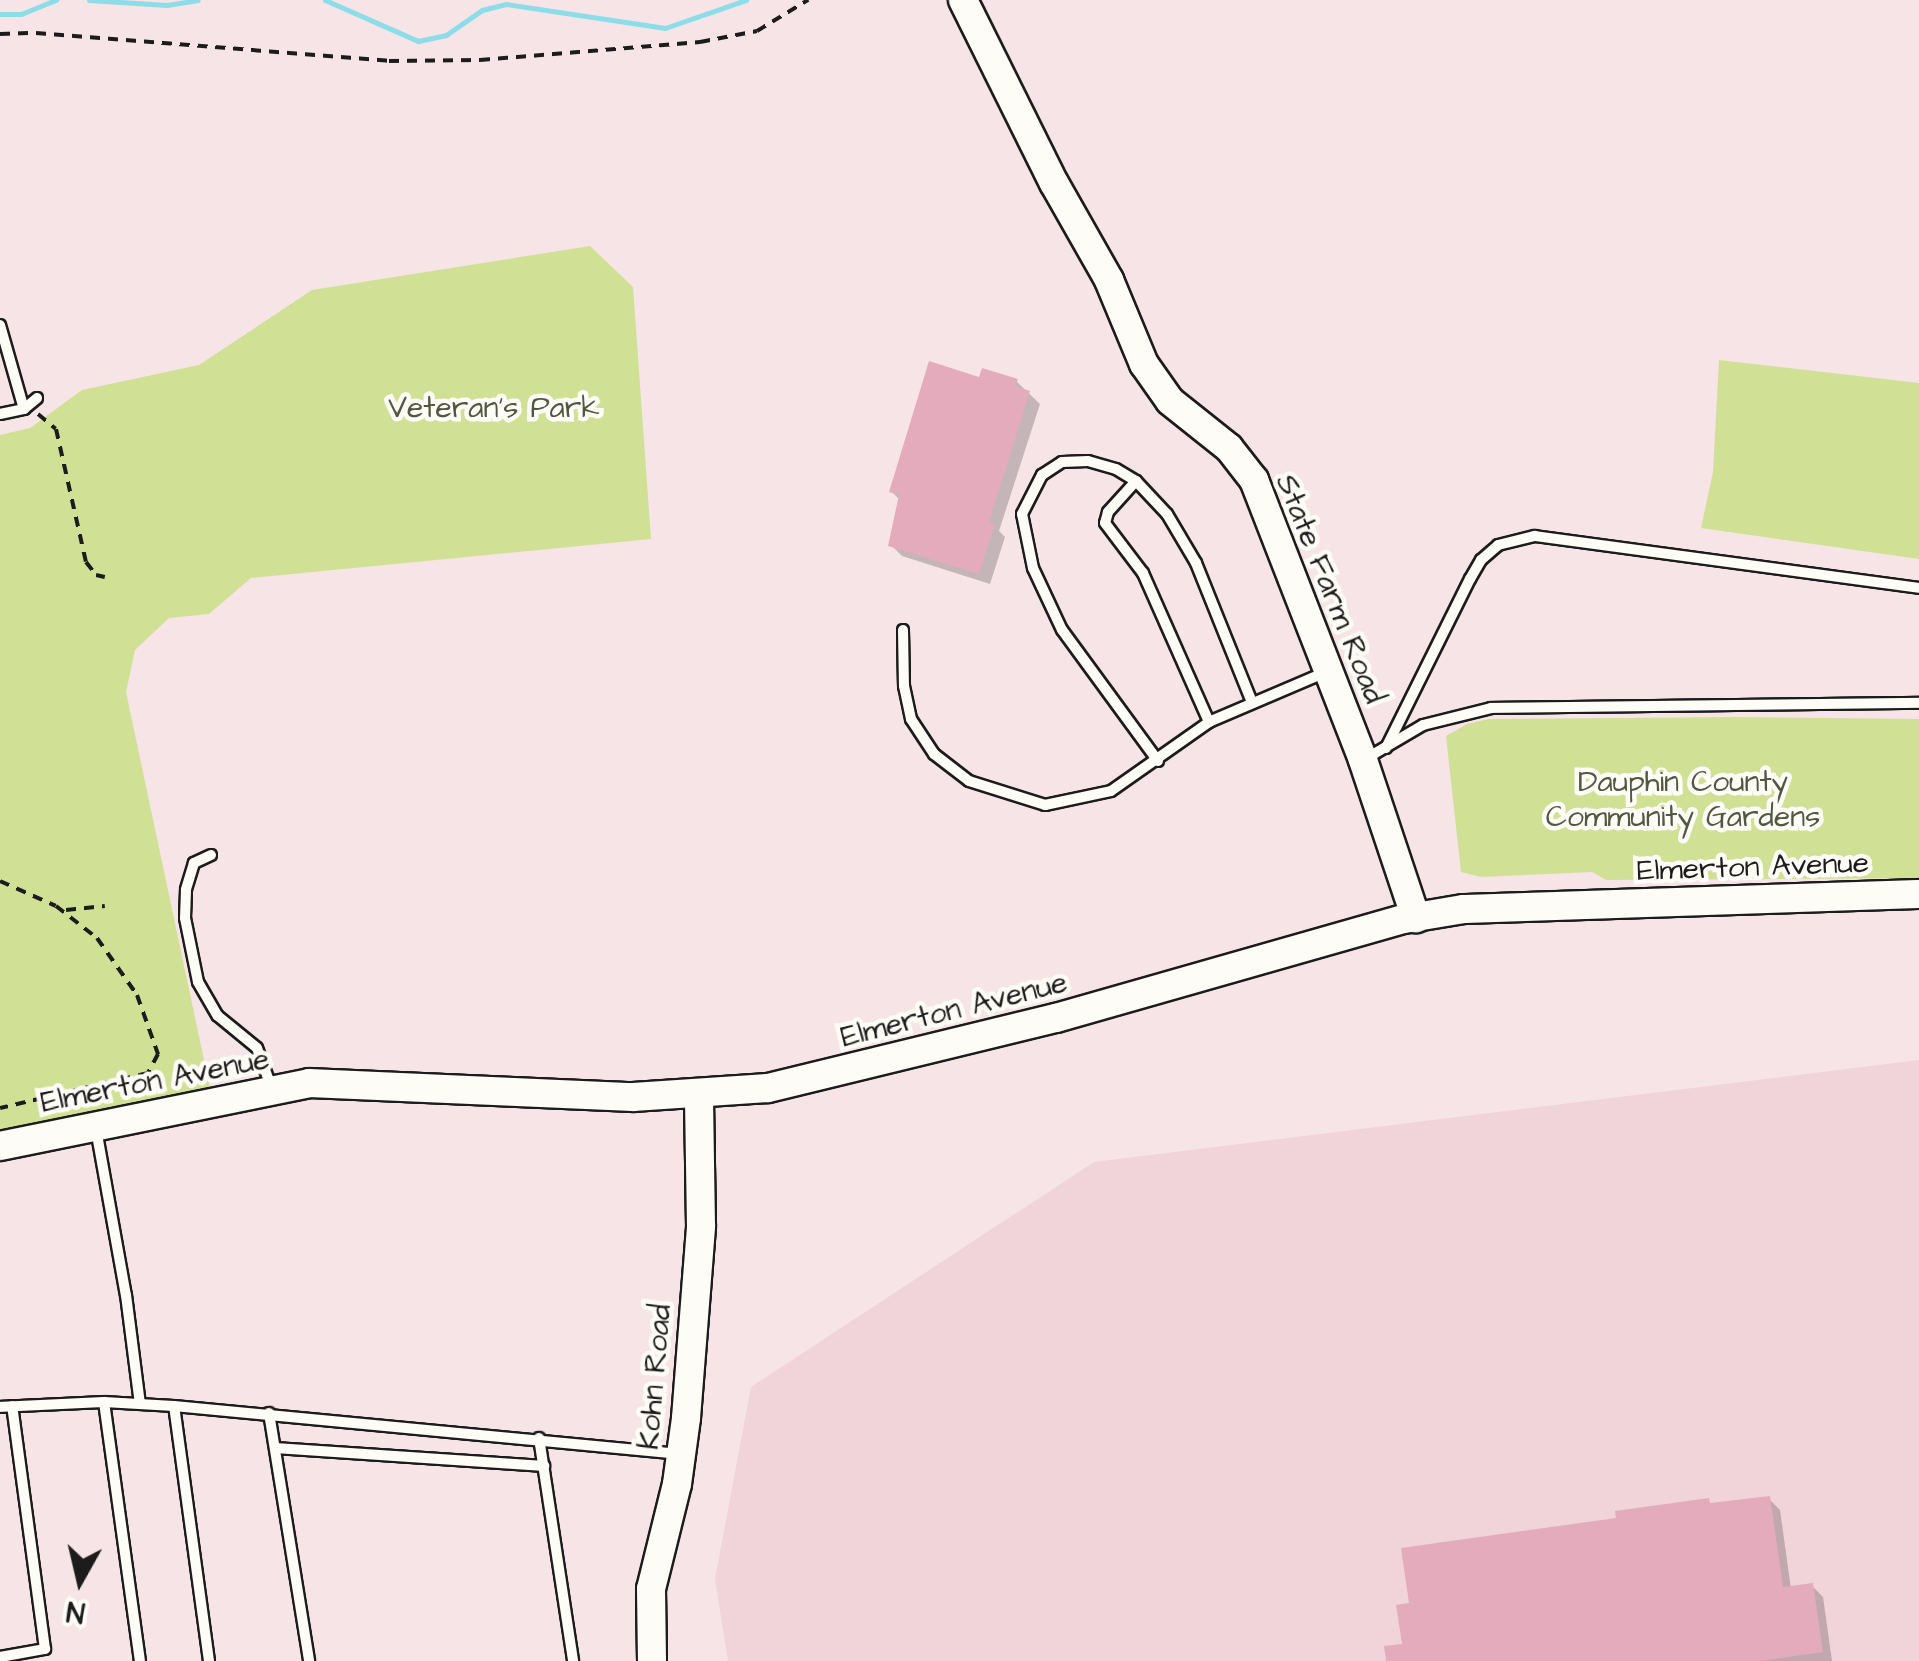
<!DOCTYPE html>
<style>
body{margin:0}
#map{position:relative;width:1919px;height:1661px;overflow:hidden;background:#f6e4e6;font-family:"Architects Daughter",sans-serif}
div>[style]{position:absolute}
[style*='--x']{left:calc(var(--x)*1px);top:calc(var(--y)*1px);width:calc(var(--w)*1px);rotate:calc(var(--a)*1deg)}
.built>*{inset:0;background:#f1d3da}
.green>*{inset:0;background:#d0e195}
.shadow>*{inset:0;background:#0003}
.stream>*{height:5px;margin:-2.5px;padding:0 2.5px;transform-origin:2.5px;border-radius:2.5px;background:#8ddde8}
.building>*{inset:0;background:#e4abbd}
.path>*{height:4px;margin-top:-2px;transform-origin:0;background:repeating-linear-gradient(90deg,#1c1c1c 0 10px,transparent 0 18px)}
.roads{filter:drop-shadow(2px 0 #1c1c1c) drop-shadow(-2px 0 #1c1c1c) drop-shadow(0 2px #1c1c1c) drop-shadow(0 -2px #1c1c1c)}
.lane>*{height:10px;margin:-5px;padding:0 5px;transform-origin:5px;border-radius:5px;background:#fdfcf7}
.secondary>*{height:28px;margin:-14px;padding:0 14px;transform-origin:14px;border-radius:14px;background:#fdfcf7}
span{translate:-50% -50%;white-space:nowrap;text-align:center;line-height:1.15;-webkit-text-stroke:9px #fdfcf7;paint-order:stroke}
.park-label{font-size:30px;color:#525740}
.street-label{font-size:30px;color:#1c1c1c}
.north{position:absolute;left:30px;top:1531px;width:100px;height:100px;-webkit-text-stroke:8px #fdfcf7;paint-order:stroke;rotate:188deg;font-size:28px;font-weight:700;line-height:40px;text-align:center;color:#1c1c1c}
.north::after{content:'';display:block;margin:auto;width:35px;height:45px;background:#1c1c1c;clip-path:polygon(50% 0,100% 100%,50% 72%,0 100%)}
</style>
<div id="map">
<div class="built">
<i style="clip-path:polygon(1919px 1060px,1919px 1661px,728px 1661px,715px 1579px,751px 1387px,1094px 1162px)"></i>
</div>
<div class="green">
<i style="clip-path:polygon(590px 246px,633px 287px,651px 539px,251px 578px,209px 614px,169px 618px,135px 650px,126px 692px,211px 1093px,0 1138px,0 435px,30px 428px,82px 390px,199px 365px,312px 290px)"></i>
<i style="clip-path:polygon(1719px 360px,1919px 383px,1919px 559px,1701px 528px,1713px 472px)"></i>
<i style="clip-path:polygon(1738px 717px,1919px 719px,1919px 878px,1606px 880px,1592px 872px,1481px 877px,1461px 872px,1446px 736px,1467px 724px,1489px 719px)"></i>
</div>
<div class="shadow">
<i style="clip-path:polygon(981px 380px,1016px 381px,1040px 404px,999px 531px,1005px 537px,990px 584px,902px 556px,891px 545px,900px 500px,891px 491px)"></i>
<i style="clip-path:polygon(1769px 1499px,1780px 1510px,1791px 1589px,1812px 1586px,1823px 1597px,1832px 1661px,1389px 1661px,1405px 1646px,1619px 1520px,1708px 1501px,1712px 1505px)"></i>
</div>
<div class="stream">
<i style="--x:89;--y:0;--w:78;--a:3.7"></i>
<i style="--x:167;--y:5;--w:31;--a:-9"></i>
<i style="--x:325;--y:0;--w:102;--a:23.8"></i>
<i style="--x:418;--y:41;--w:29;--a:-12"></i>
<i style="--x:446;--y:35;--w:44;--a:-34.8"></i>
<i style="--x:482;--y:10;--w:25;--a:-14"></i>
<i style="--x:506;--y:4;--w:161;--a:8.6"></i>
<i style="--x:665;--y:28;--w:86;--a:-19.1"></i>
<i style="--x:0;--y:14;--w:21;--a:0"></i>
<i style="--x:21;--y:14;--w:38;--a:-22"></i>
</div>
<div class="building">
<i style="clip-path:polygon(929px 361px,979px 377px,982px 368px,1018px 379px,1015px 386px,1030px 391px,989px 522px,995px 524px,979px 574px,888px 546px,899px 495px,889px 492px)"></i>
<i style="clip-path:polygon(1770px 1496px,1783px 1587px,1813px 1583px,1823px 1652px,1760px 1661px,1386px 1661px,1384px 1646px,1402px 1644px,1396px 1605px,1409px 1603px,1401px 1548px,1616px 1518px,1615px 1511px,1709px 1498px,1710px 1503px)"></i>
</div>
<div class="path">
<i style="--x:0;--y:34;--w:36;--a:-2"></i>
<i style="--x:36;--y:33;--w:354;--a:4.5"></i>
<i style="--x:389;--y:61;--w:91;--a:-0.6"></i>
<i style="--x:480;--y:60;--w:221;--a:-4.7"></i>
<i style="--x:700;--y:42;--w:58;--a:-10.9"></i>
<i style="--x:757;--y:31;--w:60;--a:-31.3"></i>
<i style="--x:38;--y:414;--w:23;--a:40"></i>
<i style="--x:56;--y:429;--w:136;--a:77.3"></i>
<i style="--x:86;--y:562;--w:16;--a:52"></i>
<i style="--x:96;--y:575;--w:9;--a:13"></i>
<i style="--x:0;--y:881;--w:61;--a:24.1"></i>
<i style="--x:56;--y:906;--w:52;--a:38"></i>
<i style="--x:97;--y:938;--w:70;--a:54.9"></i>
<i style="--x:137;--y:995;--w:63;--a:70.4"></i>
<i style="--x:158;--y:1054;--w:21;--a:118"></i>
<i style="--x:148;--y:1073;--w:152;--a:166.7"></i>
<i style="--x:66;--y:910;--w:39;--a:-6"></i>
</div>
<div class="roads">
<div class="lane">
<i style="--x:0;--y:325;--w:87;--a:74.1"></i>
<i style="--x:0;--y:414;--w:25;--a:-12"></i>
<i style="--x:24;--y:409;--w:17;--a:-40"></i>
<i style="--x:1136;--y:481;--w:42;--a:132.1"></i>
<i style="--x:1108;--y:512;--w:11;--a:105"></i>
<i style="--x:1105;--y:523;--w:63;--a:52.8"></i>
<i style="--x:1143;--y:573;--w:163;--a:66.1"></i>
<i style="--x:903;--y:630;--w:56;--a:89"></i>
<i style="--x:904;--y:686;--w:34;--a:78"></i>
<i style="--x:911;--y:719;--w:42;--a:56.7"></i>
<i style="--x:934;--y:754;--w:44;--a:37.6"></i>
<i style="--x:969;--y:781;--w:80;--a:17.5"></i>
<i style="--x:1045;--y:805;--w:67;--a:-12"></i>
<i style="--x:1111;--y:791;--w:120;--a:-35.1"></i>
<i style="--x:1209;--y:722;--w:127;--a:-23.1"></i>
<i style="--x:1386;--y:748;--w:189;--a:-63.6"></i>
<i style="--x:1470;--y:579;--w:22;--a:-60"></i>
<i style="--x:1481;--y:560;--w:23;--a:-41"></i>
<i style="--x:1498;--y:545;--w:38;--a:-14"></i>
<i style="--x:1535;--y:536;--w:388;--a:7.7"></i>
<i style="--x:1367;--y:758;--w:65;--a:-30.5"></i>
<i style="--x:1423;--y:725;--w:70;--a:-14"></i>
<i style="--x:1491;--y:708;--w:428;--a:-0.7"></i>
<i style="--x:1158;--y:761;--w:162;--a:-126.2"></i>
<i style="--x:1062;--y:630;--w:68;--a:-115.1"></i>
<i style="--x:1033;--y:568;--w:55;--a:-101.5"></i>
<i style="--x:1022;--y:514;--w:44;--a:-62.9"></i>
<i style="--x:1042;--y:475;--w:24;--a:-33"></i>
<i style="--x:1062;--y:462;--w:26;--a:-2"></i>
<i style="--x:1088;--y:461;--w:29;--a:16"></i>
<i style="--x:1116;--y:469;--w:23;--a:31"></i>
<i style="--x:1136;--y:481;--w:45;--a:46.8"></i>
<i style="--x:1167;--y:514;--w:57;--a:59.4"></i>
<i style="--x:1196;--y:563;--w:150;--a:68.1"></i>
<i style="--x:211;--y:855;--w:19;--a:155"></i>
<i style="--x:194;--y:863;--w:28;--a:107"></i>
<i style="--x:186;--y:890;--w:28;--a:92"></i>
<i style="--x:185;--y:918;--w:65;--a:78.5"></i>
<i style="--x:198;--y:982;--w:39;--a:60"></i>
<i style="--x:218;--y:1016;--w:50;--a:39.4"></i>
<i style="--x:257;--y:1048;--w:44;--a:69.9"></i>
<i style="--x:96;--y:1129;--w:169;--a:79.8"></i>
<i style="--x:126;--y:1295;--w:110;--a:82.7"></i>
<i style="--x:104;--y:1402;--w:70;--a:3.3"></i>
<i style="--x:0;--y:1407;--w:104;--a:-2.8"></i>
<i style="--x:104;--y:1402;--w:261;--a:82.1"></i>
<i style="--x:269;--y:1413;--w:251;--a:80.8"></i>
<i style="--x:539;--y:1438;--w:226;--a:81.3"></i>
<i style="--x:275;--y:1448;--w:270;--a:3.8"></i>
<i style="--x:0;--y:1657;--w:46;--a:-10.1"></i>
<i style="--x:45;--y:1649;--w:245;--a:-97.7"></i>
<i style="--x:209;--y:1661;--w:257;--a:-97.8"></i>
<i style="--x:174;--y:1406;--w:509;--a:5.41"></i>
</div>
<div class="secondary">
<i style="--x:963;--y:0;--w:204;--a:63.6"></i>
<i style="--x:1054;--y:183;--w:112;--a:60.4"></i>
<i style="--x:1109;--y:280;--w:91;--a:67.4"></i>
<i style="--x:1144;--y:364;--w:45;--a:54.9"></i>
<i style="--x:1170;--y:401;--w:75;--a:38.5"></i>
<i style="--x:1229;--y:448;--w:41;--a:52"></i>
<i style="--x:1254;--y:480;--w:300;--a:68.7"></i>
<i style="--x:1363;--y:760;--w:167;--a:71.5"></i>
<i style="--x:0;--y:1146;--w:315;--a:-11.5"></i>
<i style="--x:309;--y:1083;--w:324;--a:2.5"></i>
<i style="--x:633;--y:1097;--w:135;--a:-3.8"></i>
<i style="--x:768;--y:1088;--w:296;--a:-13.7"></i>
<i style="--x:1056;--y:1018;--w:362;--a:-15.9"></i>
<i style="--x:1404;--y:919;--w:61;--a:-9.5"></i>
<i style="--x:1464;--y:909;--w:455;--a:-1.9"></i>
<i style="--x:652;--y:1661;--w:72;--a:-90.8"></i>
<i style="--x:651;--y:1589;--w:108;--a:-76.1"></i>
<i style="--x:677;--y:1484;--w:67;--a:-82.2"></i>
<i style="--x:686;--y:1418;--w:193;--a:-85.5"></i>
<i style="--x:701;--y:1226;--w:130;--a:-90.9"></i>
</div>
</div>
<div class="park-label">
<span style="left:494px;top:408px">Veteran's Park</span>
<span style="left:1683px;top:799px">Dauphin County<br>Community Gardens</span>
</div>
<div class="street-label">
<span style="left:1330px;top:589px;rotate:68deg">State Farm Road</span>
<span style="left:1753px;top:867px;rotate:-2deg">Elmerton Avenue</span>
<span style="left:954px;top:1010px;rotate:-14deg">Elmerton Avenue</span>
<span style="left:155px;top:1081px;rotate:-11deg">Elmerton Avenue</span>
<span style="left:655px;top:1377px;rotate:-85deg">Kohn Road</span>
</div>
<div class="north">N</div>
</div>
